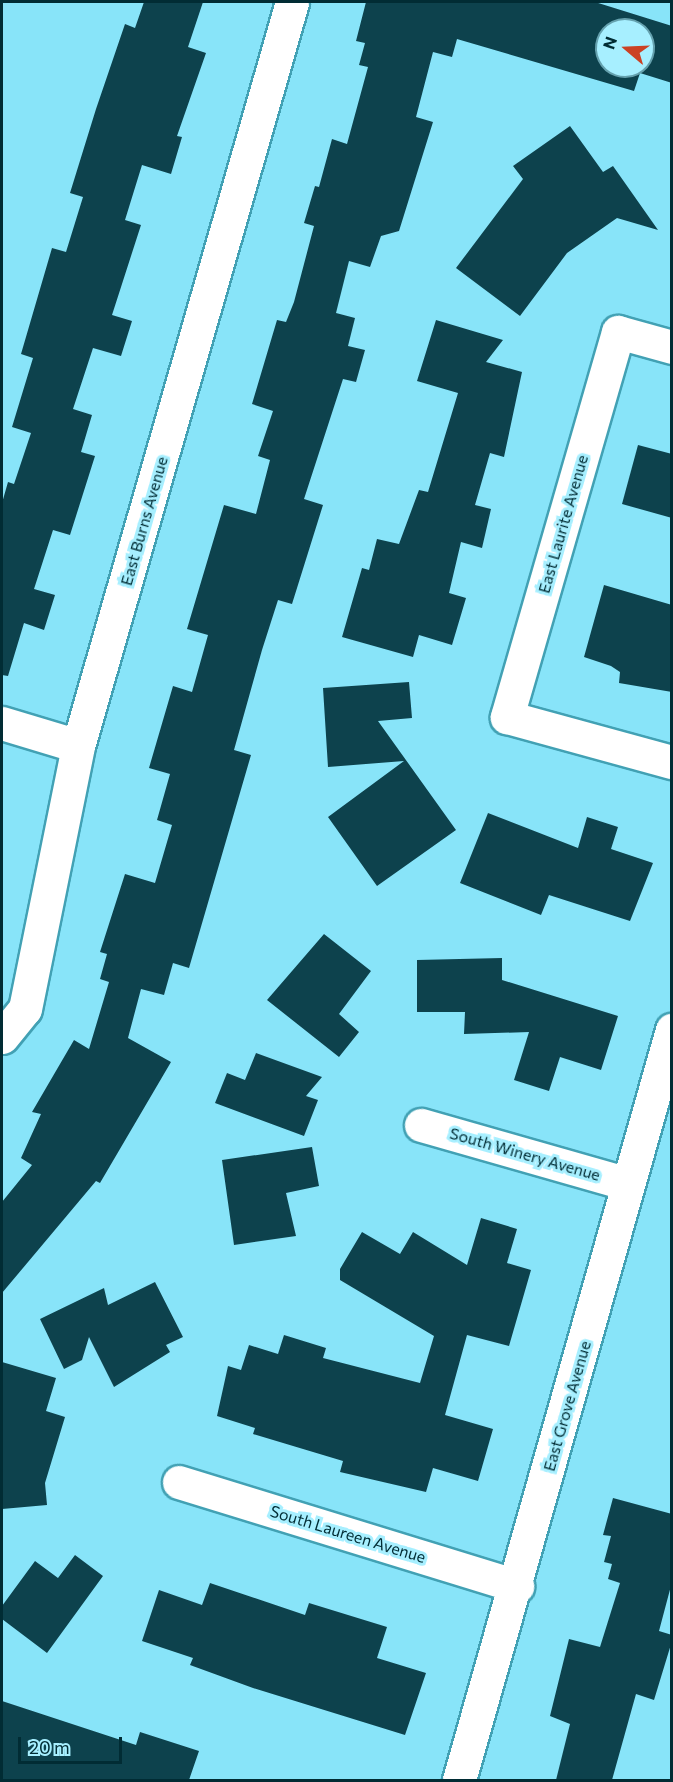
<!DOCTYPE html>
<style>
body{margin:0}
#map{position:relative;width:673px;height:1782px;overflow:hidden;background:#88e4f9;font-family:Commissioner,sans-serif}
div>[style]{position:absolute}
[style*='--x']{left:calc(var(--x)*1px);top:calc(var(--y)*1px);width:calc(var(--w)*1px);rotate:calc(var(--a)*1deg)}
.building>*{inset:0;background:#0d424d}
.roads{filter:drop-shadow(2px 0 #42a1b4) drop-shadow(-2px 0 #42a1b4) drop-shadow(0 2px #42a1b4) drop-shadow(0 -2px #42a1b4)}
.minor>*{height:33px;margin:-16.5px;padding:0 16.5px;transform-origin:16.5px;border-radius:16.5px;background:#fff}
span{translate:-50% -50%;white-space:nowrap;text-align:center;line-height:1.15;-webkit-text-stroke:6px #a7efff;paint-order:stroke}
.street-label{font-size:16px;color:#012c34}
.frame{position:absolute;inset:0;border:3px solid #012c34;pointer-events:none}
.north{position:absolute;left:595px;top:18px;width:60px;height:60px;box-sizing:border-box;background:#a7efff;border:2px solid #65a1ae;border-radius:50%;rotate:289deg;font-size:16px;font-weight:700;line-height:24px;text-align:center;color:#012c34}
.north::after{content:'';display:block;margin:auto;width:21px;height:27px;background:#cb4124;clip-path:polygon(50% 0,100% 100%,50% 72%,0 100%)}
.scale{position:absolute;left:18px;top:1737px;width:104px;height:27px;box-sizing:border-box;border:3px solid #012c34;border-top:0;padding-left:8px;font-size:18px;line-height:21px;white-space:nowrap;color:#012c34;-webkit-text-stroke:4px #a7efff;paint-order:stroke}
</style>
<div id="map">
<div class="building">
<i style="clip-path:polygon(144px 2px,203px 2px,188px 47px,206px 53px,177px 136px,182px 137px,171px 174px,142px 165px,125px 220px,141px 225px,112px 315px,132px 321px,121px 356px,93px 348px,73px 409px,92px 415px,81px 452px,95px 456px,70px 535px,53px 530px,34px 589px,55px 595px,44px 630px,24px 623px,8px 676px,2px 675px,2px 503px,8px 482px,14px 484px,31px 433px,12px 427px,33px 358px,21px 354px,52px 248px,66px 252px,83px 197px,70px 193px,96px 109px,125px 24px,135px 28px)"></i>
<i style="clip-path:polygon(evenodd,366px 2px,595px 2px,672px 26px,672px 83px,640px 73px,634px 91px,457px 39px,452px 57px,433px 52px,416px 117px,433px 122px,399px 231px,381px 236px,370px 267px,349px 261px,336px 313px,355px 318px,348px 346px,365px 350px,356px 382px,343px 379px,304px 499px,323px 505px,292px 604px,278px 600px,262px 650px,234px 750px,251px 755px,189px 968px,173px 963px,164px 995px,141px 989px,128px 1038px,171px 1062px,100px 1183px,96px 1181px,2px 1293px,2px 1202px,32px 1165px,21px 1158px,41px 1114px,32px 1112px,74px 1040px,89px 1049px,109px 982px,100px 979px,107px 954px,100px 952px,125px 874px,155px 883px,172px 825px,157px 820px,170px 774px,149px 768px,173px 686px,192px 692px,208px 635px,187px 629px,224px 505px,256px 514px,270px 460px,258px 456px,273px 411px,252px 404px,277px 320px,286px 322px,294px 302px,314px 226px,304px 223px,315px 186px,319px 187px,332px 139px,347px 144px,368px 67px,359px 65px,365px 43px,356px 41px,366px 2px,607px 30px,643px 30px,643px 66px,607px 66px,607px 30px)"></i>
<i style="clip-path:polygon(570px 126px,603px 172px,613px 166px,658px 230px,617px 218px,567px 253px,520px 316px,456px 268px,523px 179px,513px 166px)"></i>
<i style="clip-path:polygon(436px 320px,503px 340px,486px 362px,522px 372px,504px 457px,490px 453px,475px 505px,491px 509px,482px 548px,461px 542px,449px 593px,466px 598px,452px 645px,419px 635px,413px 657px,342px 637px,362px 568px,369px 570px,377px 539px,399px 544px,419px 490px,428px 492px,458px 393px,417px 381px)"></i>
<i style="clip-path:polygon(638px 445px,672px 454px,672px 518px,622px 504px)"></i>
<i style="clip-path:polygon(604px 585px,672px 605px,672px 692px,619px 683px,620px 672px,611px 666px,584px 657px)"></i>
<i style="clip-path:polygon(409px 682px,412px 718px,378px 721px,456px 830px,377px 886px,328px 817px,404px 761px,328px 767px,323px 688px)"></i>
<i style="clip-path:polygon(488px 813px,578px 848px,587px 817px,618px 827px,611px 849px,653px 863px,630px 921px,549px 895px,541px 915px,460px 883px)"></i>
<i style="clip-path:polygon(324px 934px,371px 971px,339px 1014px,359px 1032px,339px 1057px,267px 1000px)"></i>
<i style="clip-path:polygon(502px 958px,502px 980px,618px 1016px,601px 1070px,560px 1057px,549px 1091px,514px 1080px,529px 1032px,464px 1034px,465px 1012px,417px 1012px,417px 960px)"></i>
<i style="clip-path:polygon(256px 1053px,322px 1077px,306px 1096px,318px 1100px,304px 1136px,215px 1103px,227px 1073px,245px 1080px)"></i>
<i style="clip-path:polygon(312px 1147px,319px 1186px,286px 1193px,296px 1236px,234px 1245px,222px 1160px)"></i>
<i style="clip-path:polygon(481px 1218px,517px 1229px,507px 1263px,531px 1270px,509px 1346px,467px 1335px,445px 1415px,493px 1429px,478px 1481px,433px 1468px,426px 1492px,340px 1472px,343px 1461px,253px 1434px,255px 1428px,217px 1416px,228px 1366px,241px 1370px,249px 1345px,278px 1354px,284px 1335px,326px 1348px,323px 1358px,420px 1383px,434px 1336px,340px 1280px,340px 1269px,362px 1232px,400px 1254px,413px 1232px,467px 1265px)"></i>
<i style="clip-path:polygon(155px 1282px,183px 1337px,166px 1345px,170px 1352px,114px 1387px,89px 1337px,82px 1360px,64px 1369px,40px 1319px,104px 1288px,108px 1305px)"></i>
<i style="clip-path:polygon(2px 1362px,56px 1378px,46px 1411px,65px 1417px,45px 1483px,47px 1505px,2px 1509px)"></i>
<i style="clip-path:polygon(613px 1498px,672px 1514px,672px 1582px,659px 1631px,672px 1635px,672px 1641px,654px 1700px,636px 1694px,612px 1780px,556px 1780px,570px 1724px,550px 1716px,569px 1639px,600px 1647px,620px 1583px,608px 1579px,612px 1564px,604px 1562px,611px 1536px,603px 1535px)"></i>
<i style="clip-path:polygon(75px 1555px,103px 1576px,47px 1653px,2px 1619px,2px 1606px,35px 1561px,58px 1578px)"></i>
<i style="clip-path:polygon(210px 1583px,305px 1615px,309px 1603px,387px 1627px,377px 1658px,426px 1673px,405px 1735px,253px 1688px,190px 1665px,193px 1658px,142px 1641px,159px 1590px,202px 1605px)"></i>
<i style="clip-path:polygon(2px 1701px,136px 1745px,140px 1732px,199px 1751px,189px 1780px,2px 1780px)"></i>
</div>
<div class="roads">
<div class="minor">
<i style="--x:672;--y:347;--w:56;--a:-164.5"></i>
<i style="--x:618;--y:332;--w:401;--a:106.1"></i>
<i style="--x:507;--y:717;--w:171;--a:15.3"></i>
<i style="--x:2;--y:723;--w:79;--a:16.8"></i>
<i style="--x:2;--y:1037;--w:36;--a:-51"></i>
<i style="--x:25;--y:1009;--w:268;--a:-78.6"></i>
<i style="--x:78;--y:746;--w:774;--a:-73.95"></i>
<i style="--x:421;--y:1125;--w:215;--a:15.9"></i>
<i style="--x:179;--y:1482;--w:354;--a:17.1"></i>
<i style="--x:459;--y:1780;--w:780;--a:-74.15"></i>
</div>
</div>
<div class="street-label">
<span style="left:144px;top:521px;rotate:-74deg">East Burns Avenue</span>
<span style="left:563px;top:524px;rotate:-74deg">East Laurite Avenue</span>
<span style="left:525px;top:1154px;rotate:16deg">South Winery Avenue</span>
<span style="left:567px;top:1406px;rotate:-74deg">East Grove Avenue</span>
<span style="left:348px;top:1534px;rotate:17deg">South Laureen Avenue</span>
</div>
<div class="frame"></div>
<div class="north">N</div>
<div class="scale">20 m</div>
</div>
